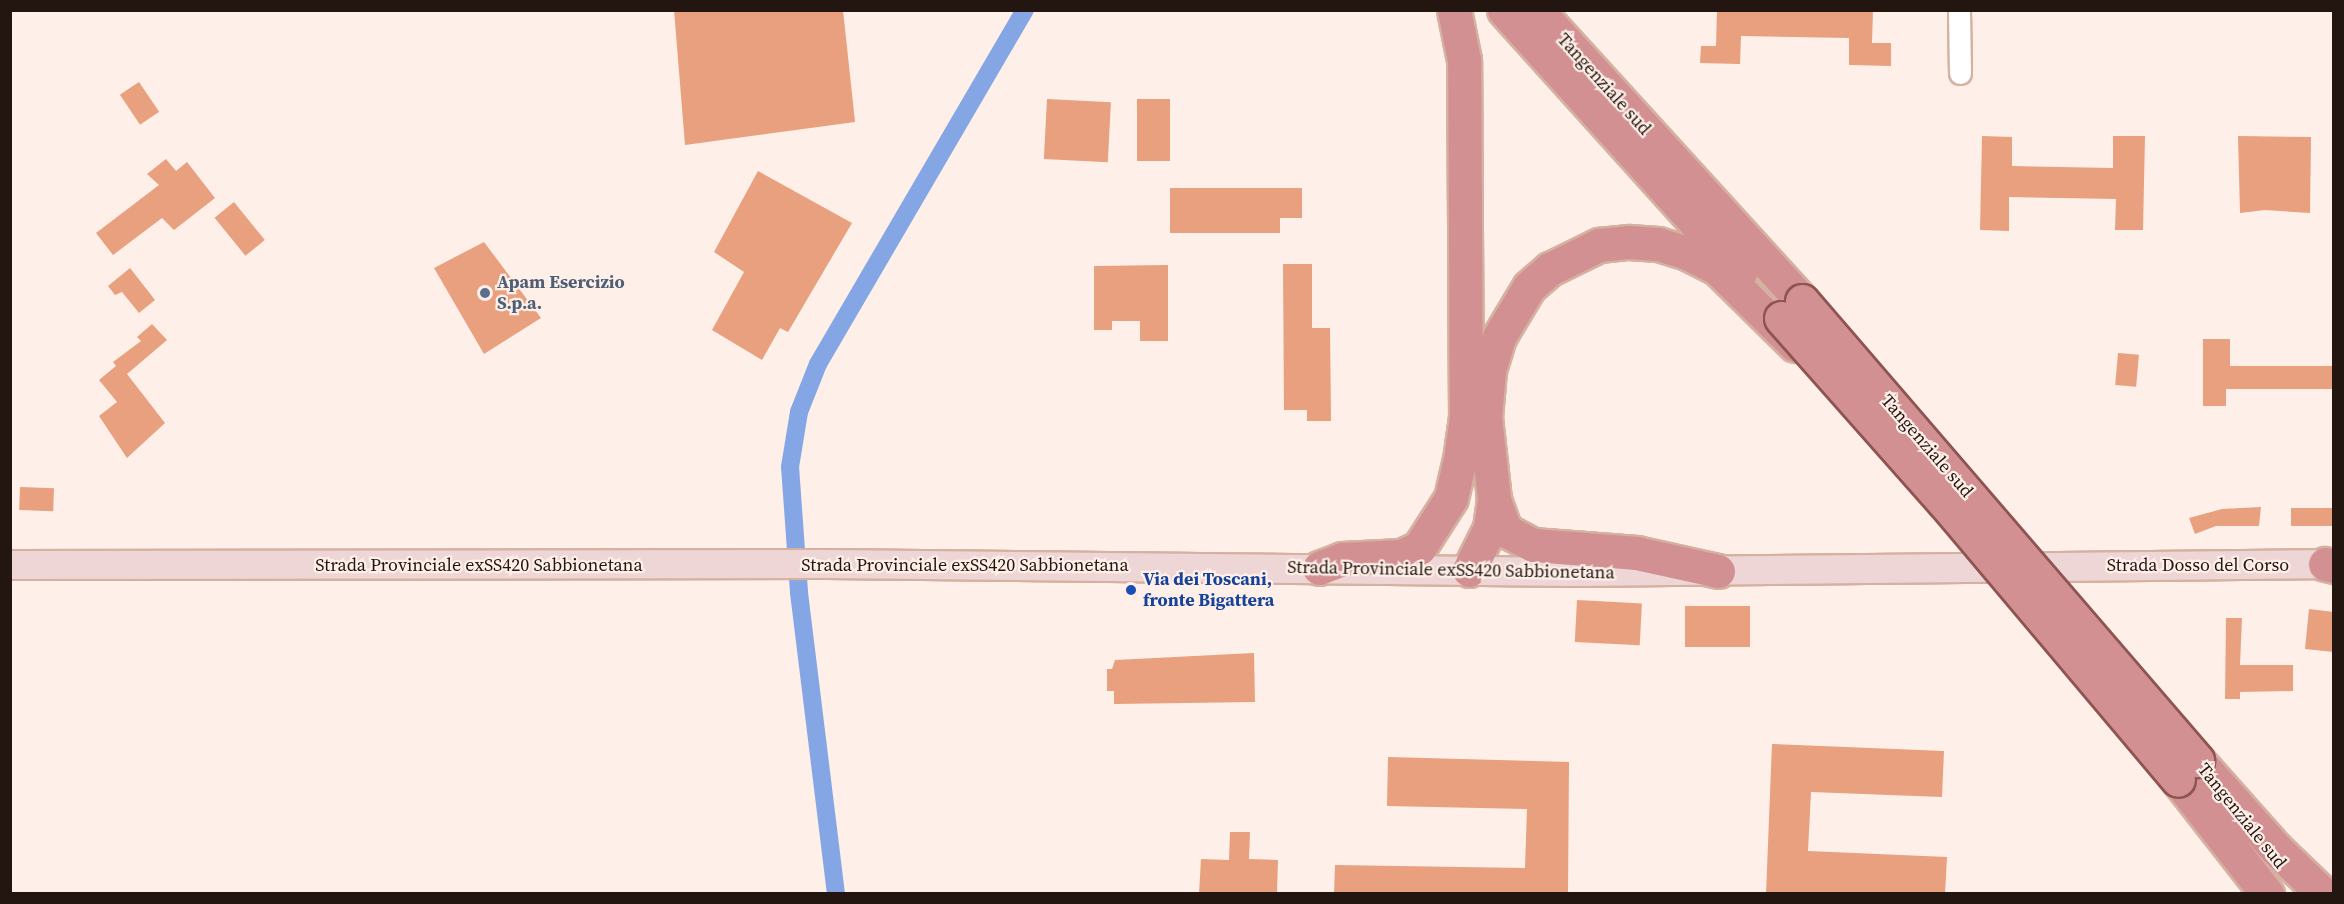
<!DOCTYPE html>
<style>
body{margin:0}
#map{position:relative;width:2344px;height:904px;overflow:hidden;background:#feefe8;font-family:"Source Serif 4",serif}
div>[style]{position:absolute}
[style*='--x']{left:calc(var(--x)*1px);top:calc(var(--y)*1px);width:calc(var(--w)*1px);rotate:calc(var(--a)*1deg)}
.canal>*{height:18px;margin:-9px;padding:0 9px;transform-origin:9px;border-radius:9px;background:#85a6e4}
.building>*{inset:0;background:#e8a07f;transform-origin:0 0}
.roads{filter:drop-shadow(2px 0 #d5b1a1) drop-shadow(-2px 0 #d5b1a1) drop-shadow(0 2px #d5b1a1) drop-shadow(0 -2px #d5b1a1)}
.minor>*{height:21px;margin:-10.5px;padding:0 10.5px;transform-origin:10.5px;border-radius:10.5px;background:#fff}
.secondary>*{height:28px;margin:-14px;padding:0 14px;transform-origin:14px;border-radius:14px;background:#eed6d6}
.trunk>*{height:33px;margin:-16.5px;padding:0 16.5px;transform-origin:16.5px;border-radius:16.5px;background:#d29092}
.bridges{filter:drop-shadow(2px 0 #8e5452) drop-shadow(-2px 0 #8e5452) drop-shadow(0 2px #8e5452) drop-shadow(0 -2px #8e5452)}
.trunk-bridge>*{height:33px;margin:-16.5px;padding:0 16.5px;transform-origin:16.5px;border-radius:16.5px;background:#d29092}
.dots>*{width:16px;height:16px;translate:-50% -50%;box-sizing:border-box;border:3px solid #feefe8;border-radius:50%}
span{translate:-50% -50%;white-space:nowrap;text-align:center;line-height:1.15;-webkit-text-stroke:4.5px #feefe8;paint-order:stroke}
.street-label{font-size:18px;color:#231610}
.service-label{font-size:18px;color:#4e5e75;font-weight:700}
.left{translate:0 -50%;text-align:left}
.transit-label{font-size:18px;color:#164399;font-weight:700}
.frame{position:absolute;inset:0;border:12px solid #231610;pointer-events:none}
</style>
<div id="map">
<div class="canal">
<i style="--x:836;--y:894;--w:304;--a:-97"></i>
<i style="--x:799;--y:592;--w:125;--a:-94.1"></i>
<i style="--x:790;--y:467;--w:56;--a:-80.7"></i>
<i style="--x:799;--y:412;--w:52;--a:-68.4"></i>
<i style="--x:818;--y:364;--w:410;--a:-59.7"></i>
</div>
<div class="building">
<i style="clip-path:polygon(674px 10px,843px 10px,855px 122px,685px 145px)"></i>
<i style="clip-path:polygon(1717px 10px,1873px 10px,1872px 43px,1891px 43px,1891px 66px,1849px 65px,1849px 38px,1741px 36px,1740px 64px,1700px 63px,1701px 46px,1716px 46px)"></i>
<i style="left:139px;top:82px;width:36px;height:23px;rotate:56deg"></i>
<i style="left:1047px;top:99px;width:64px;height:60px;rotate:3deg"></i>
<i style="left:1137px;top:99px;width:33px;height:62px"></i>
<i style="clip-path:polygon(1982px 136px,2012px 137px,2012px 166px,2113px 168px,2113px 136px,2145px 136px,2143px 230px,2115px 230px,2116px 199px,2009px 197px,2009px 231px,1980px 230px)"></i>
<i style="clip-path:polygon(2238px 136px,2311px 137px,2310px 213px,2265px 210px,2240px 213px)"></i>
<i style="clip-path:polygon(166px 159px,176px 171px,187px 162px,215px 198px,174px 230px,162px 218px,113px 255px,96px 233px,159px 185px,147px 174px)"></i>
<i style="clip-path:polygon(758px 171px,852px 223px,788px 332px,780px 328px,762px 360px,712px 330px,744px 272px,714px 252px)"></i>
<i style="clip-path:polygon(1170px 188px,1302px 188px,1302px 218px,1280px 218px,1280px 233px,1170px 233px)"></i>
<i style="left:234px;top:202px;width:49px;height:25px;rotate:51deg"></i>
<i style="clip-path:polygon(484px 242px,541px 318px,484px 354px,434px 268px)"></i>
<i style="clip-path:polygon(1283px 264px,1312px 264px,1312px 328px,1330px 328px,1331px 421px,1307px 421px,1307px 410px,1284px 410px)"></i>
<i style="clip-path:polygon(1168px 265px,1168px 341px,1140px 341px,1140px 321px,1112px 321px,1112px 330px,1094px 330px,1094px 266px)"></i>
<i style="clip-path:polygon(130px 268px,155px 300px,139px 313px,122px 292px,115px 295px,108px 286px)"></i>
<i style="clip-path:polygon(152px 324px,167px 340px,127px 374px,165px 423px,127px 458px,99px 416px,117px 402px,99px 380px,116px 366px,113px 362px,141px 341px,137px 337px)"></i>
<i style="clip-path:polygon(2203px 339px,2230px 339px,2230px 366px,2334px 366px,2334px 389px,2226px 389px,2226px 406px,2203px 406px)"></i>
<i style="left:2118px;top:353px;width:21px;height:32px;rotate:5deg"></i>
<i style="left:20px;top:487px;width:34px;height:23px;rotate:2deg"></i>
<i style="clip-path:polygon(2261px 507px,2259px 526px,2216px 526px,2195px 534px,2189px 518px,2222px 509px)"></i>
<i style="left:2291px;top:508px;width:43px;height:18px"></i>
<i style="left:1577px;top:600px;width:65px;height:42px;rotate:3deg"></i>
<i style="left:1750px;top:606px;width:41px;height:65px;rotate:90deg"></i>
<i style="clip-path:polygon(2309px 609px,2334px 612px,2334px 652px,2305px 649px)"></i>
<i style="clip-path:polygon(2226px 618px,2242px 618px,2240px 665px,2293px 665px,2293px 691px,2240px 692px,2240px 699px,2225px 699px)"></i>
<i style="clip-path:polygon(1254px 653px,1255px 702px,1114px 704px,1114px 691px,1107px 691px,1107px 669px,1112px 669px,1115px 660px)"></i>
<i style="clip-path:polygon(1772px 744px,1944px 751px,1942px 797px,1811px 792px,1808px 851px,1947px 857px,1945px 894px,1766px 894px)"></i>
<i style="clip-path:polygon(1388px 757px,1569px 762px,1568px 894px,1334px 894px,1335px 865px,1525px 868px,1527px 809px,1387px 806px)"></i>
<i style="clip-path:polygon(1230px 832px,1250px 832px,1249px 859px,1278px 860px,1277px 894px,1199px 894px,1201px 859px,1229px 860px)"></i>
</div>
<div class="roads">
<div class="minor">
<i style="--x:1959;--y:10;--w:63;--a:89.1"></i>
</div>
<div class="secondary">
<i style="--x:10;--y:565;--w:817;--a:-0.07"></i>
<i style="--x:827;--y:564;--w:749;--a:0.61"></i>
<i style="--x:1576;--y:572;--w:758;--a:-0.6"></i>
</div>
<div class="trunk">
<i style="--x:1504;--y:10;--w:353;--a:48"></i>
<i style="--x:1537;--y:10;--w:394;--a:47.7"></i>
<i style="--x:2325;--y:564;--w:9;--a:13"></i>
<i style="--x:1319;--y:568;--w:25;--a:-21"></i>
<i style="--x:1342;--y:559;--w:59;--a:-2.9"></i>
<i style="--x:1401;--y:556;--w:20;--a:-24"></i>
<i style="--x:1419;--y:548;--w:59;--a:-57.4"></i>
<i style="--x:1451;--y:498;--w:39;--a:-77"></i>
<i style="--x:1460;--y:460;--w:43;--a:-82.1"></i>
<i style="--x:1466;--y:417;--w:357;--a:-90.3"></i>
<i style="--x:1464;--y:60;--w:51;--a:-101.3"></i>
<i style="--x:1469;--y:570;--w:47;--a:-63.4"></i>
<i style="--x:1490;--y:528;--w:29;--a:-82"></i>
<i style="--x:1718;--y:571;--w:83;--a:-167.5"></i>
<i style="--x:1637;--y:553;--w:104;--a:-175.6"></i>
<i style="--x:1533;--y:545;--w:32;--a:-152"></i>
<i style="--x:1505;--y:530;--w:33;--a:-110"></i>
<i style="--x:1494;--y:499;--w:82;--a:-96.3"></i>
<i style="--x:1485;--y:417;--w:47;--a:-85.1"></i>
<i style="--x:1489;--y:370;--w:34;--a:-73"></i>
<i style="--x:1499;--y:337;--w:58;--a:-59"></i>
<i style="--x:1529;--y:287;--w:28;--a:-41"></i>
<i style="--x:1550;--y:269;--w:55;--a:-26.1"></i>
<i style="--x:1599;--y:245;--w:30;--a:-6"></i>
<i style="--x:1629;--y:242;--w:29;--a:4"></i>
<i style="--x:1658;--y:244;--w:30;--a:17"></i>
<i style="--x:1687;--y:253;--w:35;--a:27"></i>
<i style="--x:1718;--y:269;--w:108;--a:44.6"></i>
<i style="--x:2197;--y:760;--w:118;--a:48.4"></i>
<i style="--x:2275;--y:848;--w:66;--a:43.8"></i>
<i style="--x:2178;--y:780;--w:145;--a:52"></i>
</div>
</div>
<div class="bridges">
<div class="trunk-bridge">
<i style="--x:1802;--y:301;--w:606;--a:49.29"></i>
<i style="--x:1781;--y:318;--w:246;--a:48.5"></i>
<i style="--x:1944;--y:502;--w:363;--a:49.9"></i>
</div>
</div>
<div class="dots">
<i style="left:485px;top:293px;background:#5c6f8a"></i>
<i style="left:1131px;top:590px;background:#1a4fb4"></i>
</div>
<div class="street-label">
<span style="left:1604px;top:84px;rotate:48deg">Tangenziale sud</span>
<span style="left:1927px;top:446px;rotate:49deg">Tangenziale sud</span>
<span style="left:479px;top:565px">Strada Provinciale exSS420 Sabbionetana</span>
<span style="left:965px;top:565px">Strada Provinciale exSS420 Sabbionetana</span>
<span style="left:2198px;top:565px">Strada Dosso del Corso</span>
<span style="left:1451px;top:570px;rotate:1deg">Strada Provinciale exSS420 Sabbionetana</span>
<span style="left:2242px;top:816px;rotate:51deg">Tangenziale sud</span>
</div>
<div class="service-label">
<span class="left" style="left:497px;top:293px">Apam Esercizio<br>S.p.a.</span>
</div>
<div class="transit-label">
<span class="left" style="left:1143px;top:590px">Via dei Toscani,<br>fronte Bigattera</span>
</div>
<div class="frame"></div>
</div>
